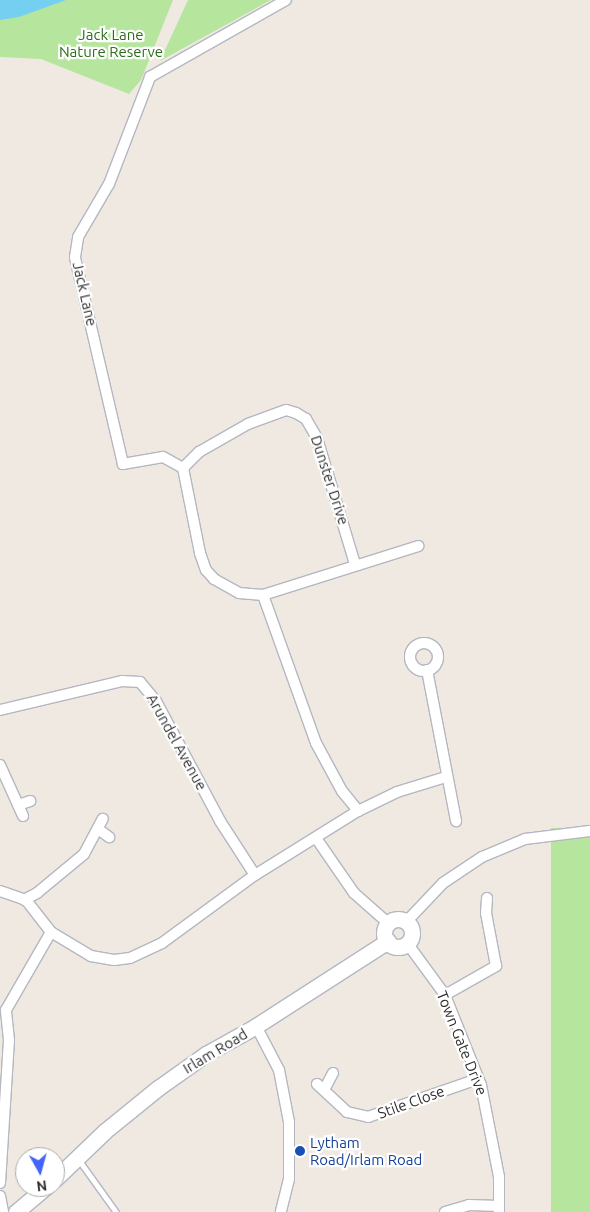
<!DOCTYPE html>
<style>
body{margin:0}
#map{position:relative;width:590px;height:1212px;overflow:hidden;background:#efe9e1;font-family:Ubuntu,sans-serif}
div>[style]{position:absolute}
[style*='--x']{left:calc(var(--x)*1px);top:calc(var(--y)*1px);width:calc(var(--w)*1px);rotate:calc(var(--a)*1deg)}
.green>*{inset:0;background:#b6e59e;transform-origin:0 0}
.water>*{inset:0;background:#75cff0}
.roads{filter:drop-shadow(1px 0 #b4b7c1) drop-shadow(-1px 0 #b4b7c1) drop-shadow(0 1px #b4b7c1) drop-shadow(0 -1px #b4b7c1)}
.lane>*{height:5px;margin:-2.5px;padding:0 2.5px;transform-origin:2.5px;border-radius:2.5px;background:#fff}
.street>*{height:10px;margin:-5px;padding:0 5px;transform-origin:5px;border-radius:5px;background:#fff}
.street>.ring{margin:-5px;padding:0;box-sizing:content-box;background:none;border:10px solid #fff;border-radius:50%}
.secondary>*{height:15px;margin:-7.5px;padding:0 7.5px;transform-origin:7.5px;border-radius:7.5px;background:#fff}
.secondary>.ring{margin:-7.5px;padding:0;box-sizing:content-box;background:none;border:15px solid #fff;border-radius:50%}
.dots>*{width:14px;height:14px;translate:-50% -50%;box-sizing:border-box;border:2px solid #fff;border-radius:50%}
span{translate:-50% -50%;white-space:nowrap;text-align:center;line-height:1.15;-webkit-text-stroke:4.5px #fff;paint-order:stroke}
.park-label{font-size:15px;color:#2c6e1b}
.street-label{font-size:15px;color:#2e2e2e}
.transit-label{font-size:15px;color:#164399}
.left{translate:0 -50%;text-align:left}
.north{position:absolute;left:15px;top:1147px;width:50px;height:50px;box-sizing:border-box;background:#fff;border:1px solid #ababab;border-radius:50%;rotate:173deg;font-size:14px;font-weight:700;line-height:20px;text-align:center;color:#2e2e2e}
.north::after{content:'';display:block;margin:auto;width:18px;height:22px;background:#4264fb;clip-path:polygon(50% 0,100% 100%,50% 72%,0 100%)}
</style>
<div id="map">
<div class="green">
<i style="clip-path:polygon(0 0,173px 0,141px 80px,129px 94px,41px 59px,0 57px)"></i>
<i style="clip-path:polygon(188px 0,271px 0,160px 61px)"></i>
<i style="left:590px;top:828px;width:384px;height:39px;rotate:90deg"></i>
</div>
<div class="water">
<i style="clip-path:polygon(0 0,66px 0,19px 17px,0 20px)"></i>
</div>
<div class="roads">
<div class="lane">
<i style="--x:78;--y:1159;--w:65;--a:54.4"></i>
</div>
<div class="street">
<i style="--x:183;--y:468;--w:23;--a:-151"></i>
<i style="--x:163;--y:457;--w:41;--a:170.1"></i>
<i style="--x:123;--y:464;--w:212;--a:-103.1"></i>
<i style="--x:75;--y:257;--w:20;--a:-81"></i>
<i style="--x:78;--y:237;--w:61;--a:-59.7"></i>
<i style="--x:109;--y:184;--w:115;--a:-69"></i>
<i style="--x:150;--y:77;--w:156;--a:-29.5"></i>
<i style="--x:355;--y:564;--w:132;--a:-106.8"></i>
<i style="--x:317;--y:438;--w:22;--a:-120"></i>
<i style="--x:306;--y:419;--w:12;--a:-149"></i>
<i style="--x:296;--y:413;--w:10;--a:-163"></i>
<i style="--x:286;--y:410;--w:40;--a:159.8"></i>
<i style="--x:248;--y:424;--w:56;--a:150.3"></i>
<i style="--x:199;--y:452;--w:23;--a:135"></i>
<i style="--x:183;--y:468;--w:87;--a:78.7"></i>
<i style="--x:200;--y:553;--w:18;--a:71"></i>
<i style="--x:206;--y:570;--w:12;--a:48"></i>
<i style="--x:214;--y:579;--w:29;--a:29"></i>
<i style="--x:239;--y:593;--w:24;--a:5"></i>
<i style="--x:263;--y:595;--w:163;--a:-17.5"></i>
<i style="--x:263;--y:595;--w:157;--a:70.3"></i>
<i style="--x:316;--y:743;--w:55;--a:61.6"></i>
<i style="--x:342;--y:791;--w:26;--a:51"></i>
<i class="ring" style="left:410px;top:643px;width:18px;height:18px"></i>
<i style="--x:427;--y:670;--w:154;--a:79.1"></i>
<i style="--x:0;--y:710;--w:125;--a:-13.4"></i>
<i style="--x:122;--y:681;--w:18;--a:3"></i>
<i style="--x:140;--y:682;--w:25;--a:50"></i>
<i style="--x:156;--y:701;--w:136;--a:61.9"></i>
<i style="--x:220;--y:821;--w:64;--a:57.1"></i>
<i style="--x:0;--y:765;--w:56;--a:65.7"></i>
<i style="--x:18;--y:805;--w:13;--a:-18"></i>
<i style="--x:98;--y:829;--w:14;--a:36"></i>
<i style="--x:316;--y:838;--w:67;--a:55.4"></i>
<i style="--x:354;--y:893;--w:45;--a:41.4"></i>
<i style="--x:0;--y:891;--w:28;--a:19"></i>
<i style="--x:26;--y:900;--w:41;--a:52"></i>
<i style="--x:51;--y:932;--w:47;--a:31"></i>
<i style="--x:91;--y:956;--w:23;--a:10"></i>
<i style="--x:114;--y:960;--w:16;--a:-7"></i>
<i style="--x:130;--y:958;--w:35;--a:-25"></i>
<i style="--x:162;--y:943;--w:115;--a:-36.2"></i>
<i style="--x:255;--y:875;--w:121;--a:-31.9"></i>
<i style="--x:358;--y:811;--w:43;--a:-26"></i>
<i style="--x:397;--y:792;--w:51;--a:-17"></i>
<i style="--x:24;--y:900;--w:15;--a:-28"></i>
<i style="--x:37;--y:893;--w:61;--a:-39.7"></i>
<i style="--x:84;--y:854;--w:40;--a:-62"></i>
<i style="--x:407;--y:921;--w:52;--a:-46.5"></i>
<i style="--x:443;--y:883;--w:47;--a:-33.7"></i>
<i style="--x:482;--y:857;--w:47;--a:-22.7"></i>
<i style="--x:525;--y:839;--w:65;--a:-7"></i>
<i style="--x:407;--y:943;--w:64;--a:53.8"></i>
<i style="--x:445;--y:995;--w:97;--a:68.2"></i>
<i style="--x:481;--y:1085;--w:94;--a:78.9"></i>
<i style="--x:499;--y:1177;--w:35;--a:90"></i>
<i style="--x:445;--y:995;--w:59;--a:-29.6"></i>
<i style="--x:496;--y:966;--w:54;--a:-100.7"></i>
<i style="--x:486;--y:913;--w:15;--a:-86"></i>
<i style="--x:256;--y:1026;--w:50;--a:62.4"></i>
<i style="--x:279;--y:1070;--w:53;--a:79.1"></i>
<i style="--x:289;--y:1122;--w:57;--a:90"></i>
<i style="--x:289;--y:1179;--w:34;--a:104"></i>
<i style="--x:317;--y:1084;--w:41;--a:43"></i>
<i style="--x:347;--y:1112;--w:22;--a:13"></i>
<i style="--x:368;--y:1117;--w:116;--a:-19.1"></i>
<i style="--x:325;--y:1088;--w:17;--a:-62"></i>
<i style="--x:0;--y:1183;--w:143;--a:-86.4"></i>
<i style="--x:9;--y:1040;--w:30;--a:-96"></i>
<i style="--x:6;--y:1010;--w:90;--a:-60"></i>
<i style="--x:0;--y:1196;--w:16;--a:79"></i>
<i style="--x:445;--y:1212;--w:25;--a:-16"></i>
<i style="--x:469;--y:1205;--w:30;--a:2"></i>
</div>
<div class="secondary">
<i class="ring" style="left:384px;top:919px;width:13px;height:13px"></i>
<i style="--x:55;--y:1179;--w:69;--a:-43.8"></i>
<i style="--x:105;--y:1131;--w:68;--a:-39.1"></i>
<i style="--x:158;--y:1088;--w:59;--a:-35.3"></i>
<i style="--x:206;--y:1054;--w:57;--a:-29.2"></i>
<i style="--x:256;--y:1026;--w:157;--a:-32.8"></i>
<i style="--x:16;--y:1212;--w:39;--a:-40"></i>
</div>
</div>
<div class="dots">
<i style="left:300px;top:1151px;background:#1a4fb4"></i>
</div>
<div class="park-label">
<span style="left:111px;top:43px">Jack Lane<br>Nature Reserve</span>
</div>
<div class="street-label">
<span style="left:85px;top:294px;rotate:77deg">Jack Lane</span>
<span style="left:330px;top:480px;rotate:72deg">Dunster Drive</span>
<span style="left:177px;top:742px;rotate:61deg">Arundel Avenue</span>
<span style="left:462px;top:1043px;rotate:68deg">Town Gate Drive</span>
<span style="left:215px;top:1051px;rotate:-31deg">Irlam Road</span>
<span style="left:411px;top:1102px;rotate:-20deg">Stile Close</span>
</div>
<div class="transit-label">
<span class="left" style="left:310px;top:1151px">Lytham<br>Road/Irlam Road</span>
</div>
<div class="north">N</div>
</div>
